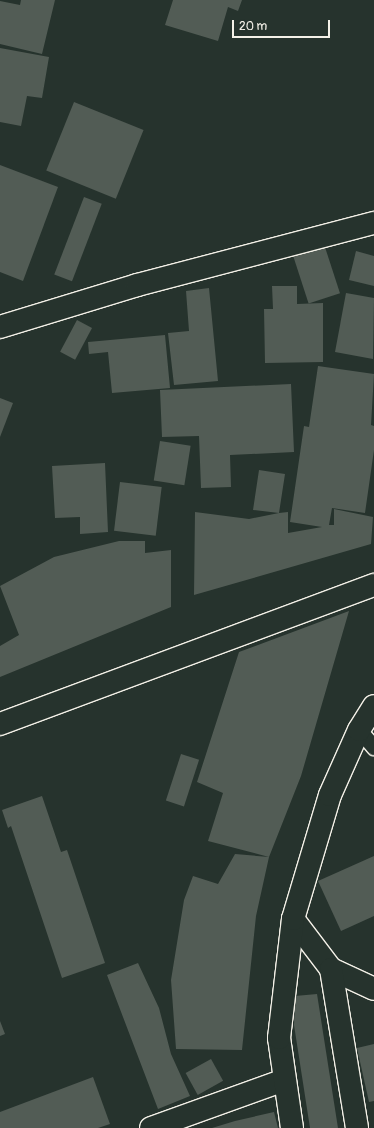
<!DOCTYPE html>
<style>
body{margin:0}
#map{position:relative;width:374px;height:1128px;overflow:hidden;background:#26332d;font-family:Pangolin,sans-serif}
div>[style]{position:absolute}
[style*='--x']{left:calc(var(--x)*1px);top:calc(var(--y)*1px);width:calc(var(--w)*1px);rotate:calc(var(--a)*1deg)}
.building>*{inset:0;background:#525c55;transform-origin:0 0}
.roads{filter:drop-shadow(1px 0 #f4f1e8) drop-shadow(-1px 0 #f4f1e8) drop-shadow(0 1px #f4f1e8) drop-shadow(0 -1px #f4f1e8)}
.service>*{height:15px;margin:-7.5px;padding:0 7.5px;transform-origin:7.5px;border-radius:7.5px;background:#26332d}
.minor>*{height:22px;margin:-11px;padding:0 11px;transform-origin:11px;border-radius:11px;background:#26332d}
.secondary>*{height:22px;margin:-11px;padding:0 11px;transform-origin:11px;border-radius:11px;background:#26332d}
span{translate:-50% -50%;white-space:nowrap;text-align:center;line-height:1.15;-webkit-text-stroke:4px #26332d;paint-order:stroke}
.scale{position:absolute;left:232px;top:20px;width:98px;height:18px;box-sizing:border-box;border:2px solid #f4f1e8;border-top:0;padding-left:5px;font-size:12px;line-height:14px;white-space:nowrap;color:#f4f1e8;-webkit-text-stroke:3px #26332d;paint-order:stroke}
</style>
<div id="map">
<div class="building">
<i style="clip-path:polygon(21px 0,55px 0,42px 54px,0 44px,0 1px,20px 5px)"></i>
<i style="clip-path:polygon(173px 0,242px 0,238px 11px,228px 7px,218px 41px,165px 25px)"></i>
<i style="clip-path:polygon(0 48px,49px 57px,42px 98px,27px 96px,21px 126px,0 122px)"></i>
<i style="left:74px;top:102px;width:75px;height:74px;rotate:22deg"></i>
<i style="clip-path:polygon(0 165px,58px 187px,23px 281px,0 272px)"></i>
<i style="left:84px;top:197px;width:19px;height:83px;rotate:21deg"></i>
<i style="left:323px;top:241px;width:55px;height:33px;rotate:72deg"></i>
<i style="clip-path:polygon(356px 251px,374px 256px,374px 286px,349px 280px)"></i>
<i style="clip-path:polygon(272px 286px,297px 286px,297px 304px,323px 303px,323px 362px,265px 363px,264px 309px,273px 309px)"></i>
<i style="clip-path:polygon(209px 288px,218px 381px,174px 385px,168px 333px,189px 331px,186px 291px)"></i>
<i style="clip-path:polygon(346px 293px,374px 298px,373px 359px,335px 352px)"></i>
<i style="left:77px;top:320px;width:17px;height:36px;rotate:28deg"></i>
<i style="clip-path:polygon(165px 335px,170px 388px,112px 393px,108px 352px,89px 354px,88px 342px)"></i>
<i style="clip-path:polygon(318px 366px,374px 374px,371px 425px,374px 426px,374px 450px,365px 513px,332px 508px,329px 525px,334px 525px,334px 509px,373px 517px,371px 544px,194px 595px,195px 512px,249px 519px,279px 513px,253px 510px,259px 470px,285px 474px,279px 513px,288px 512px,288px 533px,322px 527px,290px 522px,304px 426px,309px 427px)"></i>
<i style="clip-path:polygon(291px 384px,294px 452px,230px 455px,231px 487px,201px 488px,199px 436px,162px 437px,160px 390px)"></i>
<i style="clip-path:polygon(0 398px,13px 403px,0 437px)"></i>
<i style="left:160px;top:441px;width:31px;height:40px;rotate:9deg"></i>
<i style="clip-path:polygon(105px 463px,108px 532px,80px 534px,80px 517px,55px 518px,52px 466px)"></i>
<i style="left:120px;top:482px;width:42px;height:49px;rotate:7deg"></i>
<i style="clip-path:polygon(119px 541px,145px 541px,145px 553px,171px 550px,171px 607px,0 677px,0 646px,19px 635px,0 586px,54px 557px)"></i>
<i style="clip-path:polygon(349px 611px,301px 776px,269px 857px,256px 916px,242px 1050px,176px 1049px,171px 980px,184px 900px,193px 876px,218px 884px,235px 854px,269px 857px,208px 841px,223px 793px,197px 782px,239px 652px)"></i>
<i style="left:181px;top:754px;width:19px;height:49px;rotate:18deg"></i>
<i style="clip-path:polygon(42px 796px,61px 852px,67px 850px,105px 963px,62px 978px,11px 826px,8px 828px,2px 810px)"></i>
<i style="clip-path:polygon(374px 856px,374px 916px,341px 931px,318px 881px)"></i>
<i style="clip-path:polygon(138px 963px,159px 1008px,171px 1054px,190px 1096px,158px 1109px,107px 975px)"></i>
<i style="clip-path:polygon(317px 994px,338px 1128px,310px 1128px,294px 1025px,295px 996px)"></i>
<i style="clip-path:polygon(0 1021px,5px 1034px,0 1036px)"></i>
<i style="clip-path:polygon(374px 1044px,374px 1101px,369px 1102px,357px 1048px)"></i>
<i style="left:211px;top:1059px;width:25px;height:29px;rotate:61deg"></i>
<i style="clip-path:polygon(93px 1077px,110px 1124px,98px 1128px,0 1128px,0 1112px)"></i>
<i style="clip-path:polygon(274px 1112px,278px 1128px,212px 1128px,235px 1121px)"></i>
</div>
<div class="roads">
<div class="service">
<i style="--x:359;--y:730;--w:23;--a:49"></i>
</div>
<div class="minor">
<i style="--x:0;--y:327;--w:143;--a:-17"></i>
<i style="--x:137;--y:285;--w:245;--a:-14.7"></i>
<i style="--x:293;--y:919;--w:63;--a:52.8"></i>
<i style="--x:331;--y:969;--w:47;--a:24.9"></i>
<i style="--x:331;--y:969;--w:161;--a:80.7"></i>
<i style="--x:151;--y:1128;--w:141;--a:-19.8"></i>
<i style="--x:292;--y:1128;--w:91;--a:-98.2"></i>
<i style="--x:279;--y:1038;--w:120;--a:-83.3"></i>
<i style="--x:293;--y:919;--w:129;--a:-73.4"></i>
<i style="--x:330;--y:795;--w:71;--a:-66"></i>
<i style="--x:359;--y:730;--w:28;--a:-58"></i>
</div>
<div class="secondary">
<i style="--x:0;--y:724;--w:399;--a:-20.4"></i>
</div>
</div>
<div class="scale">20 m</div>
</div>
